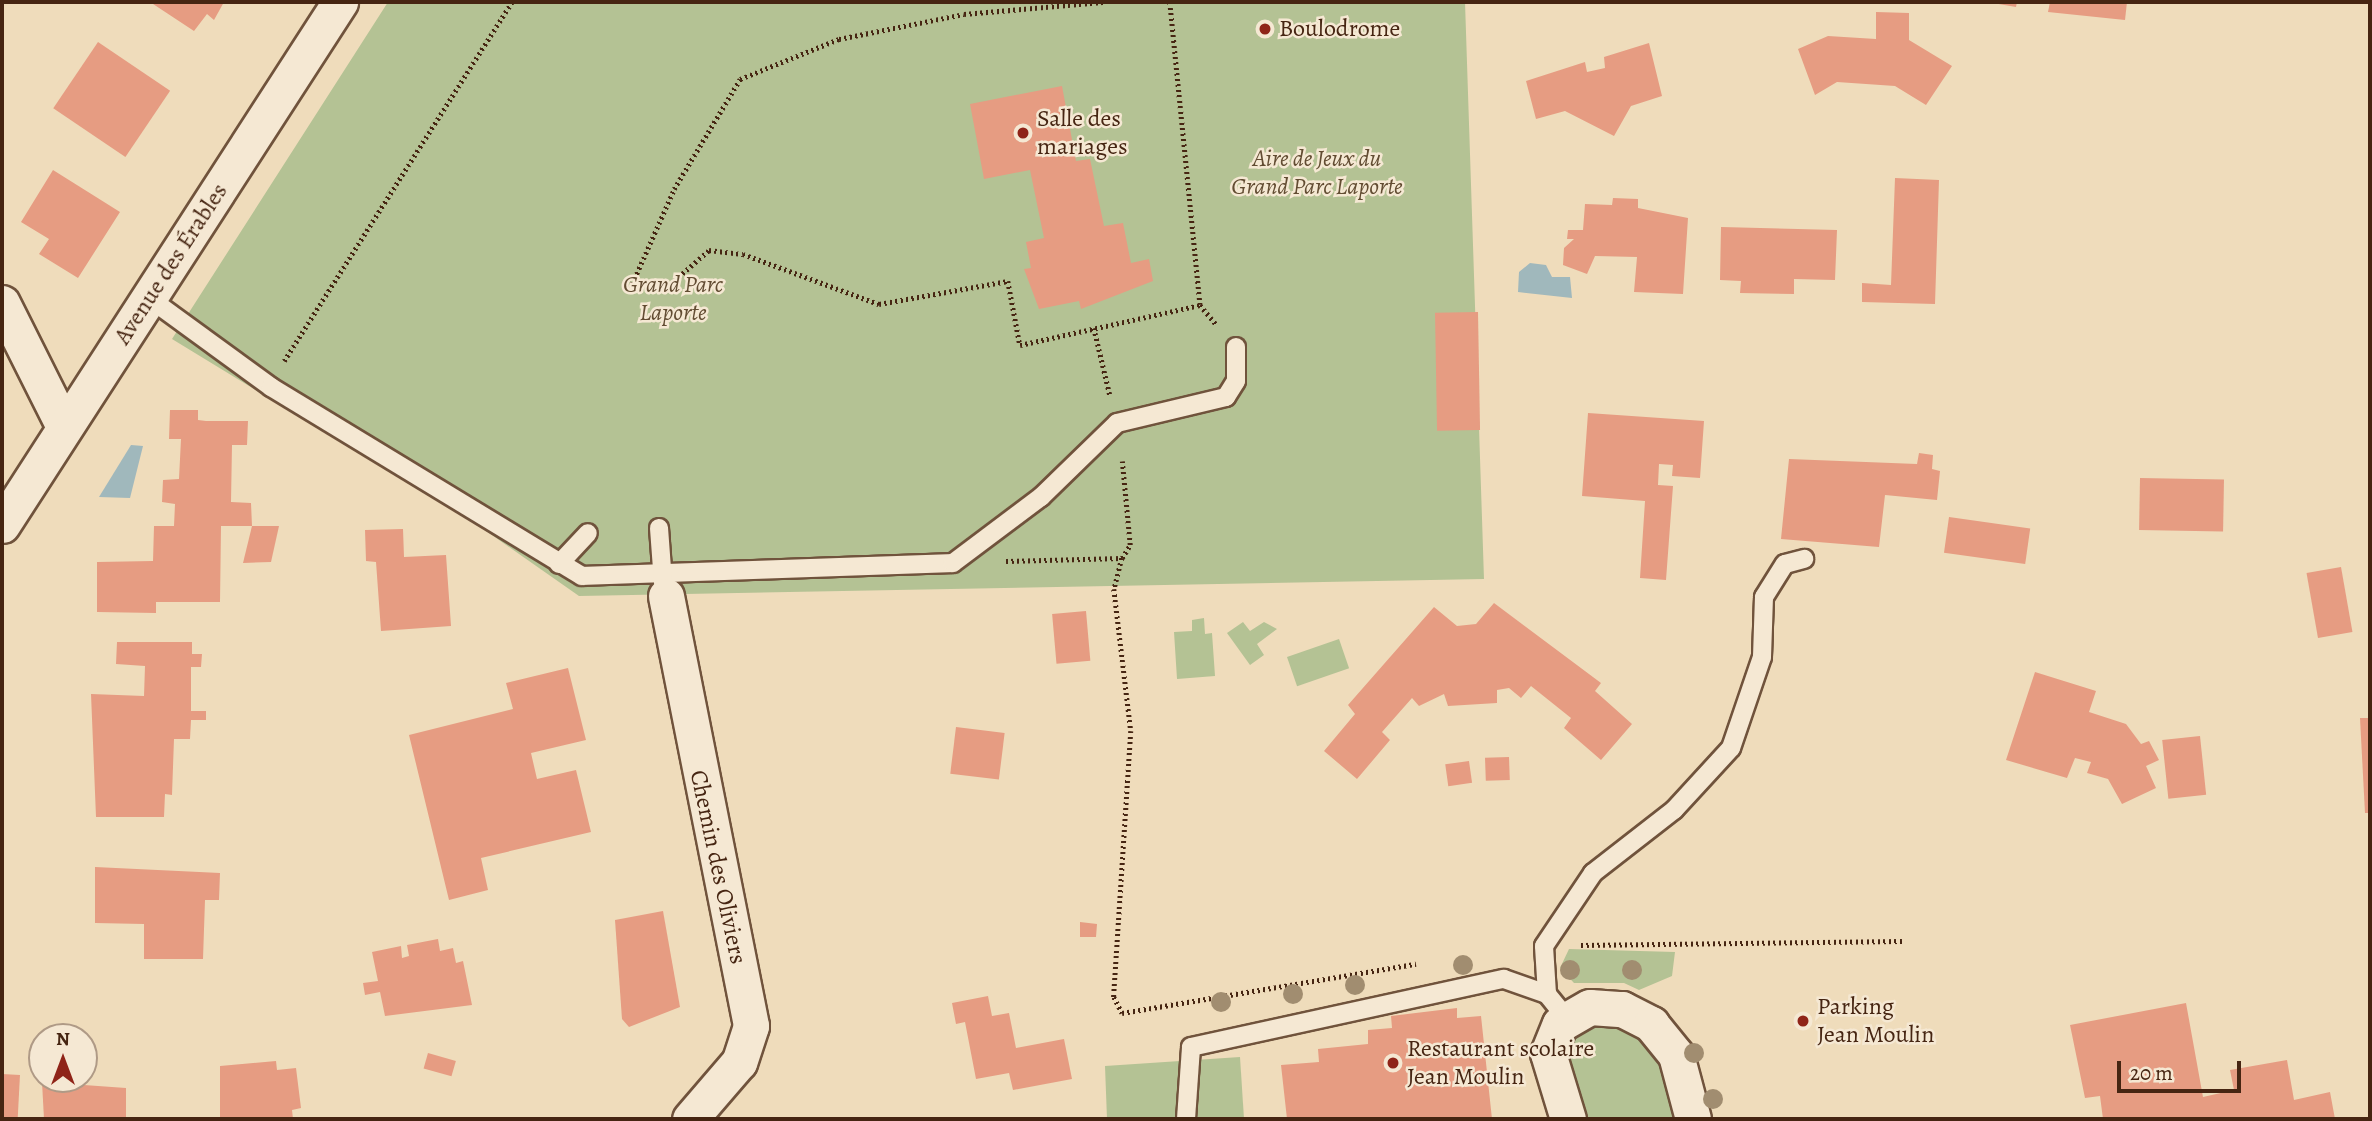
<!DOCTYPE html>
<meta charset="utf-8">
<style>
body{margin:0}
#map{position:relative;width:2372px;height:1121px;overflow:hidden;background:#efdcbb;font-family:Alegreya,serif}
div>[style]{position:absolute}
[style*='--x']{left:calc(var(--x)*1px);top:calc(var(--y)*1px);width:calc(var(--w)*1px);rotate:calc(var(--a)*1deg)}
.green>*{inset:0;background:#b4c294;transform-origin:0 0}
.water>*{inset:0;background:#a0b8bc}
.building>*{inset:0;background:#e69c82;transform-origin:0 0}
.path>*{height:4.5px;margin-top:-2.25px;transform-origin:0;background:repeating-linear-gradient(90deg,#462512 0 2px,transparent 0 5.5px)}
.roads{filter:drop-shadow(2px 0 #70533c) drop-shadow(-2px 0 #70533c) drop-shadow(0 2px #70533c) drop-shadow(0 -2px #70533c)}
.lane>*{height:18px;margin:-9px;padding:0 9px;transform-origin:9px;border-radius:9px;background:#f5e8d3}
.street>*{height:35px;margin:-17.5px;padding:0 17.5px;transform-origin:17.5px;border-radius:17.5px;background:#f5e8d3}
.trees>*{width:20px;height:20px;margin:-10px;border-radius:50%;background:#a18d70}
.dots>*{width:19px;height:19px;translate:-50% -50%;box-sizing:border-box;border:4px solid #f5e8d3;border-radius:50%}
span{translate:-50% -50%;white-space:nowrap;text-align:center;line-height:1.15;-webkit-text-stroke:5px #f5e8d3;paint-order:stroke}
.poi-label{font-size:24px;color:#462512}
.left{translate:0 -50%;text-align:left}
.park-label{font-size:24px;color:#624c32;font-style:italic}
.street-label{font-size:24px;color:#462512}
.frame{position:absolute;inset:0;border:4px solid #462512;pointer-events:none}
.north{position:absolute;left:28px;top:1023px;width:70px;height:70px;box-sizing:border-box;background:#f5e8d3;border:2px solid #af9a86;border-radius:50%;rotate:0deg;font-size:19px;font-weight:700;line-height:28px;text-align:center;color:#462512}
.north::after{content:'';display:block;margin:auto;width:24px;height:32px;background:#8f2418;clip-path:polygon(50% 0,100% 100%,50% 72%,0 100%)}
.scale{position:absolute;left:2117px;top:1061px;width:124px;height:32px;box-sizing:border-box;border:4px solid #462512;border-top:0;padding-left:9px;font-size:21px;line-height:24px;white-space:nowrap;color:#462512;-webkit-text-stroke:5px #f5e8d3;paint-order:stroke}
</style>
<div id="map">
<div class="green">
<i style="clip-path:polygon(388px 2px,1465px 2px,1484px 579px,579px 596px,482px 528px,172px 339px)"></i>
<i style="clip-path:polygon(1204px 618px,1205px 634px,1212px 633px,1215px 676px,1177px 679px,1174px 632px,1192px 631px,1192px 620px)"></i>
<i style="clip-path:polygon(1243px 622px,1250px 631px,1264px 622px,1277px 629px,1257px 644px,1264px 655px,1250px 665px,1227px 633px)"></i>
<i style="left:1339px;top:639px;width:31px;height:55px;rotate:71deg"></i>
<i style="clip-path:polygon(1569px 949px,1675px 952px,1672px 976px,1639px 990px,1624px 983px,1574px 983px,1560px 968px)"></i>
<i style="clip-path:polygon(1587px 1021px,1627px 1025px,1662px 1051px,1678px 1106px,1674px 1119px,1588px 1117px,1573px 1092px,1569px 1058px,1570px 1037px)"></i>
<i style="clip-path:polygon(1240px 1057px,1244px 1119px,1107px 1119px,1105px 1066px)"></i>
</div>
<div class="water">
<i style="clip-path:polygon(1530px 263px,1546px 265px,1552px 277px,1570px 277px,1572px 298px,1518px 292px,1519px 272px)"></i>
<i style="clip-path:polygon(131px 445px,143px 446px,130px 498px,99px 497px)"></i>
</div>
<div class="building">
<i style="clip-path:polygon(150px 2px,224px 2px,214px 20px,207px 14px,194px 31px)"></i>
<i style="clip-path:polygon(1987px 2px,2017px 2px,2016px 7px)"></i>
<i style="clip-path:polygon(2050px 2px,2127px 2px,2125px 20px,2048px 12px)"></i>
<i style="clip-path:polygon(1876px 12px,1909px 13px,1909px 40px,1952px 66px,1926px 105px,1895px 86px,1837px 82px,1815px 95px,1798px 49px,1828px 36px,1876px 39px)"></i>
<i style="left:98px;top:42px;width:87px;height:80px;rotate:34deg"></i>
<i style="clip-path:polygon(1649px 43px,1662px 96px,1631px 106px,1614px 136px,1565px 111px,1536px 119px,1526px 81px,1585px 62px,1587px 72px,1605px 68px,1604px 57px)"></i>
<i style="clip-path:polygon(1062px 86px,1076px 161px,1090px 159px,1104px 226px,1123px 223px,1131px 263px,1149px 259px,1153px 281px,1081px 309px,1079px 301px,1039px 309px,1024px 269px,1031px 268px,1026px 242px,1044px 238px,1030px 170px,984px 179px,970px 104px)"></i>
<i style="clip-path:polygon(53px 170px,120px 212px,78px 278px,39px 254px,49px 239px,21px 222px)"></i>
<i style="clip-path:polygon(1895px 178px,1939px 180px,1935px 304px,1862px 302px,1862px 283px,1891px 285px)"></i>
<i style="clip-path:polygon(1613px 198px,1638px 199px,1638px 208px,1688px 218px,1683px 294px,1634px 292px,1637px 257px,1595px 256px,1587px 274px,1563px 265px,1564px 248px,1574px 239px,1567px 239px,1568px 230px,1583px 230px,1585px 204px,1612px 205px)"></i>
<i style="clip-path:polygon(1721px 227px,1837px 230px,1835px 280px,1794px 279px,1794px 294px,1740px 293px,1741px 281px,1720px 280px)"></i>
<i style="left:1478px;top:312px;width:118px;height:43px;rotate:89deg"></i>
<i style="clip-path:polygon(170px 410px,198px 410px,198px 420px,206px 421px,248px 421px,247px 445px,232px 445px,231px 502px,251px 503px,252px 526px,221px 526px,220px 602px,156px 602px,156px 613px,97px 612px,97px 562px,153px 561px,154px 526px,174px 526px,175px 504px,162px 502px,163px 480px,179px 479px,181px 439px,169px 439px)"></i>
<i style="clip-path:polygon(1588px 413px,1704px 421px,1700px 478px,1672px 476px,1673px 465px,1659px 464px,1658px 485px,1673px 486px,1666px 580px,1640px 578px,1645px 501px,1582px 496px)"></i>
<i style="clip-path:polygon(1919px 453px,1933px 455px,1932px 469px,1940px 471px,1937px 500px,1885px 495px,1879px 547px,1781px 539px,1789px 459px,1917px 464px)"></i>
<i style="left:2140px;top:478px;width:84px;height:52px;rotate:1deg"></i>
<i style="left:1949px;top:517px;width:82px;height:36px;rotate:8deg"></i>
<i style="clip-path:polygon(252px 526px,279px 526px,271px 562px,243px 563px)"></i>
<i style="clip-path:polygon(403px 529px,404px 557px,446px 555px,451px 626px,381px 631px,376px 562px,366px 561px,365px 530px)"></i>
<i style="left:2341px;top:567px;width:66px;height:35px;rotate:80deg"></i>
<i style="clip-path:polygon(1494px 603px,1601px 683px,1595px 691px,1632px 724px,1601px 760px,1564px 728px,1571px 718px,1531px 686px,1521px 698px,1509px 688px,1497px 690px,1497px 703px,1448px 706px,1444px 694px,1419px 706px,1412px 698px,1382px 732px,1390px 740px,1357px 779px,1324px 751px,1355px 714px,1348px 705px,1434px 607px,1457px 626px,1476px 624px)"></i>
<i style="left:1086px;top:611px;width:50px;height:34px;rotate:85deg"></i>
<i style="clip-path:polygon(117px 642px,192px 642px,192px 654px,202px 654px,201px 667px,191px 667px,191px 711px,206px 711px,206px 720px,191px 720px,190px 739px,174px 739px,172px 795px,165px 794px,164px 817px,96px 817px,91px 694px,144px 696px,145px 666px,116px 664px)"></i>
<i style="clip-path:polygon(568px 668px,586px 740px,531px 753px,537px 779px,576px 770px,591px 832px,481px 858px,488px 890px,449px 900px,409px 735px,513px 709px,506px 683px)"></i>
<i style="clip-path:polygon(2035px 672px,2096px 691px,2089px 712px,2126px 724px,2141px 744px,2149px 741px,2159px 760px,2146px 766px,2156px 788px,2122px 804px,2108px 779px,2087px 773px,2091px 762px,2075px 758px,2067px 778px,2006px 760px)"></i>
<i style="clip-path:polygon(2360px 718px,2370px 718px,2370px 813px,2365px 813px)"></i>
<i style="left:956px;top:727px;width:49px;height:47px;rotate:7deg"></i>
<i style="left:2200px;top:736px;width:59px;height:38px;rotate:84deg"></i>
<i style="left:1509px;top:757px;width:23px;height:24px;rotate:88deg"></i>
<i style="left:1469px;top:761px;width:22px;height:24px;rotate:82deg"></i>
<i style="clip-path:polygon(95px 867px,220px 873px,219px 900px,205px 900px,203px 959px,144px 959px,144px 924px,95px 923px)"></i>
<i style="clip-path:polygon(663px 911px,680px 1007px,629px 1027px,622px 1019px,615px 920px)"></i>
<i style="clip-path:polygon(1080px 922px,1097px 924px,1096px 937px,1080px 937px)"></i>
<i style="clip-path:polygon(438px 939px,440px 951px,453px 948px,456px 963px,463px 961px,472px 1005px,385px 1016px,380px 992px,365px 995px,363px 983px,378px 981px,372px 952px,401px 946px,402px 958px,409px 956px,407px 945px)"></i>
<i style="clip-path:polygon(988px 996px,992px 1016px,1009px 1013px,1016px 1048px,1064px 1039px,1072px 1079px,1013px 1090px,1009px 1073px,976px 1079px,965px 1022px,956px 1024px,952px 1003px)"></i>
<i style="clip-path:polygon(2186px 1003px,2203px 1097px,2234px 1090px,2230px 1070px,2287px 1060px,2294px 1100px,2330px 1092px,2335px 1119px,2103px 1119px,2100px 1096px,2085px 1098px,2070px 1025px)"></i>
<i style="clip-path:polygon(1457px 1008px,1457px 1018px,1481px 1016px,1492px 1119px,1287px 1119px,1281px 1065px,1319px 1062px,1318px 1049px,1368px 1044px,1368px 1030px,1392px 1028px,1391px 1016px)"></i>
<i style="left:428px;top:1053px;width:29px;height:16px;rotate:16deg"></i>
<i style="clip-path:polygon(276px 1061px,277px 1070px,296px 1068px,301px 1108px,292px 1110px,293px 1119px,220px 1119px,220px 1066px)"></i>
<i style="left:2px;top:1074px;width:18px;height:45px;rotate:3deg"></i>
<i style="clip-path:polygon(42px 1082px,126px 1088px,126px 1117px,44px 1119px)"></i>
</div>
<div class="path">
<i style="--x:1170;--y:2;--w:304;--a:84.3"></i>
<i style="--x:674;--y:281;--w:47;--a:-41.5"></i>
<i style="--x:709;--y:250;--w:34;--a:7"></i>
<i style="--x:743;--y:254;--w:145;--a:20.2"></i>
<i style="--x:879;--y:304;--w:131;--a:-10.1"></i>
<i style="--x:1008;--y:281;--w:65;--a:79.4"></i>
<i style="--x:1020;--y:345;--w:184;--a:-12.5"></i>
<i style="--x:1200;--y:305;--w:26;--a:50"></i>
<i style="--x:632;--y:284;--w:104;--a:-66.1"></i>
<i style="--x:674;--y:189;--w:128;--a:-59"></i>
<i style="--x:740;--y:79;--w:107;--a:-22"></i>
<i style="--x:839;--y:39;--w:127;--a:-11.3"></i>
<i style="--x:964;--y:14;--w:142;--a:-4.9"></i>
<i style="--x:1094;--y:328;--w:69;--a:76.6"></i>
<i style="--x:284;--y:361;--w:425;--a:-57.6"></i>
<i style="--x:1122;--y:558;--w:32;--a:104"></i>
<i style="--x:1114;--y:589;--w:143;--a:83.2"></i>
<i style="--x:1131;--y:731;--w:267;--a:93.7"></i>
<i style="--x:1114;--y:997;--w:18;--a:63"></i>
<i style="--x:1122;--y:1013;--w:298;--a:-9.5"></i>
<i style="--x:1006;--y:561;--w:116;--a:-1.5"></i>
<i style="--x:1122;--y:558;--w:15;--a:-58"></i>
<i style="--x:1130;--y:545;--w:84;--a:-95.4"></i>
<i style="--x:1581;--y:945;--w:321;--a:-0.7"></i>
</div>
<div class="roads">
<div class="lane">
<i style="--x:149;--y:298;--w:151;--a:36.1"></i>
<i style="--x:271;--y:387;--w:364;--a:31.3"></i>
<i style="--x:582;--y:576;--w:371;--a:-2"></i>
<i style="--x:953;--y:563;--w:110;--a:-36.9"></i>
<i style="--x:1041;--y:497;--w:106;--a:-44.2"></i>
<i style="--x:1117;--y:423;--w:112;--a:-13.4"></i>
<i style="--x:1226;--y:397;--w:19;--a:-58"></i>
<i style="--x:1236;--y:381;--w:34;--a:-90"></i>
<i style="--x:659;--y:528;--w:55;--a:85.8"></i>
<i style="--x:559;--y:564;--w:42;--a:-46.9"></i>
<i style="--x:1568;--y:1020;--w:33;--a:-129"></i>
<i style="--x:1547;--y:994;--w:48;--a:-93.6"></i>
<i style="--x:1544;--y:946;--w:88;--a:-56.1"></i>
<i style="--x:1593;--y:873;--w:103;--a:-37.9"></i>
<i style="--x:1674;--y:810;--w:84;--a:-47.4"></i>
<i style="--x:1731;--y:748;--w:96;--a:-71.2"></i>
<i style="--x:1762;--y:657;--w:60;--a:-88.1"></i>
<i style="--x:1764;--y:597;--w:39;--a:-58"></i>
<i style="--x:1785;--y:564;--w:20;--a:-15"></i>
<i style="--x:1186;--y:1119;--w:72;--a:-86"></i>
<i style="--x:1191;--y:1047;--w:320;--a:-12.3"></i>
<i style="--x:1504;--y:979;--w:46;--a:19.2"></i>
</div>
<div class="street">
<i style="--x:2;--y:303;--w:139;--a:63.4"></i>
<i style="--x:2;--y:525;--w:623;--a:-57.13"></i>
<i style="--x:666;--y:596;--w:438;--a:78.8"></i>
<i style="--x:751;--y:1026;--w:38;--a:108"></i>
<i style="--x:739;--y:1062;--w:75;--a:130.7"></i>
<i style="--x:1568;--y:1119;--w:69;--a:-106.9"></i>
<i style="--x:1548;--y:1053;--w:31;--a:-68"></i>
<i style="--x:1560;--y:1024;--w:34;--a:-30"></i>
<i style="--x:1590;--y:1007;--w:32;--a:4"></i>
<i style="--x:1622;--y:1009;--w:33;--a:27"></i>
<i style="--x:1651;--y:1024;--w:40;--a:51"></i>
<i style="--x:1676;--y:1055;--w:66;--a:75.1"></i>
</div>
</div>
<div class="trees">
<i style="left:1463px;top:965px"></i>
<i style="left:1570px;top:970px"></i>
<i style="left:1632px;top:970px"></i>
<i style="left:1355px;top:985px"></i>
<i style="left:1293px;top:994px"></i>
<i style="left:1221px;top:1002px"></i>
<i style="left:1694px;top:1053px"></i>
<i style="left:1713px;top:1099px"></i>
</div>
<div class="dots">
<i style="left:1265px;top:29px;background:#8f2418"></i>
<i style="left:1023px;top:133px;background:#8f2418"></i>
<i style="left:1803px;top:1021px;background:#8f2418"></i>
<i style="left:1393px;top:1063px;background:#8f2418"></i>
</div>
<div class="poi-label">
<span class="left" style="left:1279px;top:29px">Boulodrome</span>
<span class="left" style="left:1037px;top:133px">Salle des<br>mariages</span>
<span class="left" style="left:1817px;top:1021px">Parking<br>Jean Moulin</span>
<span class="left" style="left:1407px;top:1063px">Restaurant scolaire<br>Jean Moulin</span>
</div>
<div class="park-label">
<span style="left:1317px;top:173px">Aire de Jeux du<br>Grand Parc Laporte</span>
<span style="left:673px;top:299px">Grand Parc<br>Laporte</span>
</div>
<div class="street-label">
<span style="left:171px;top:264px;rotate:-57deg">Avenue des Érables</span>
<span style="left:718px;top:867px;rotate:78deg">Chemin des Oliviers</span>
</div>
<div class="frame"></div>
<div class="north">N</div>
<div class="scale">20 m</div>
</div>
